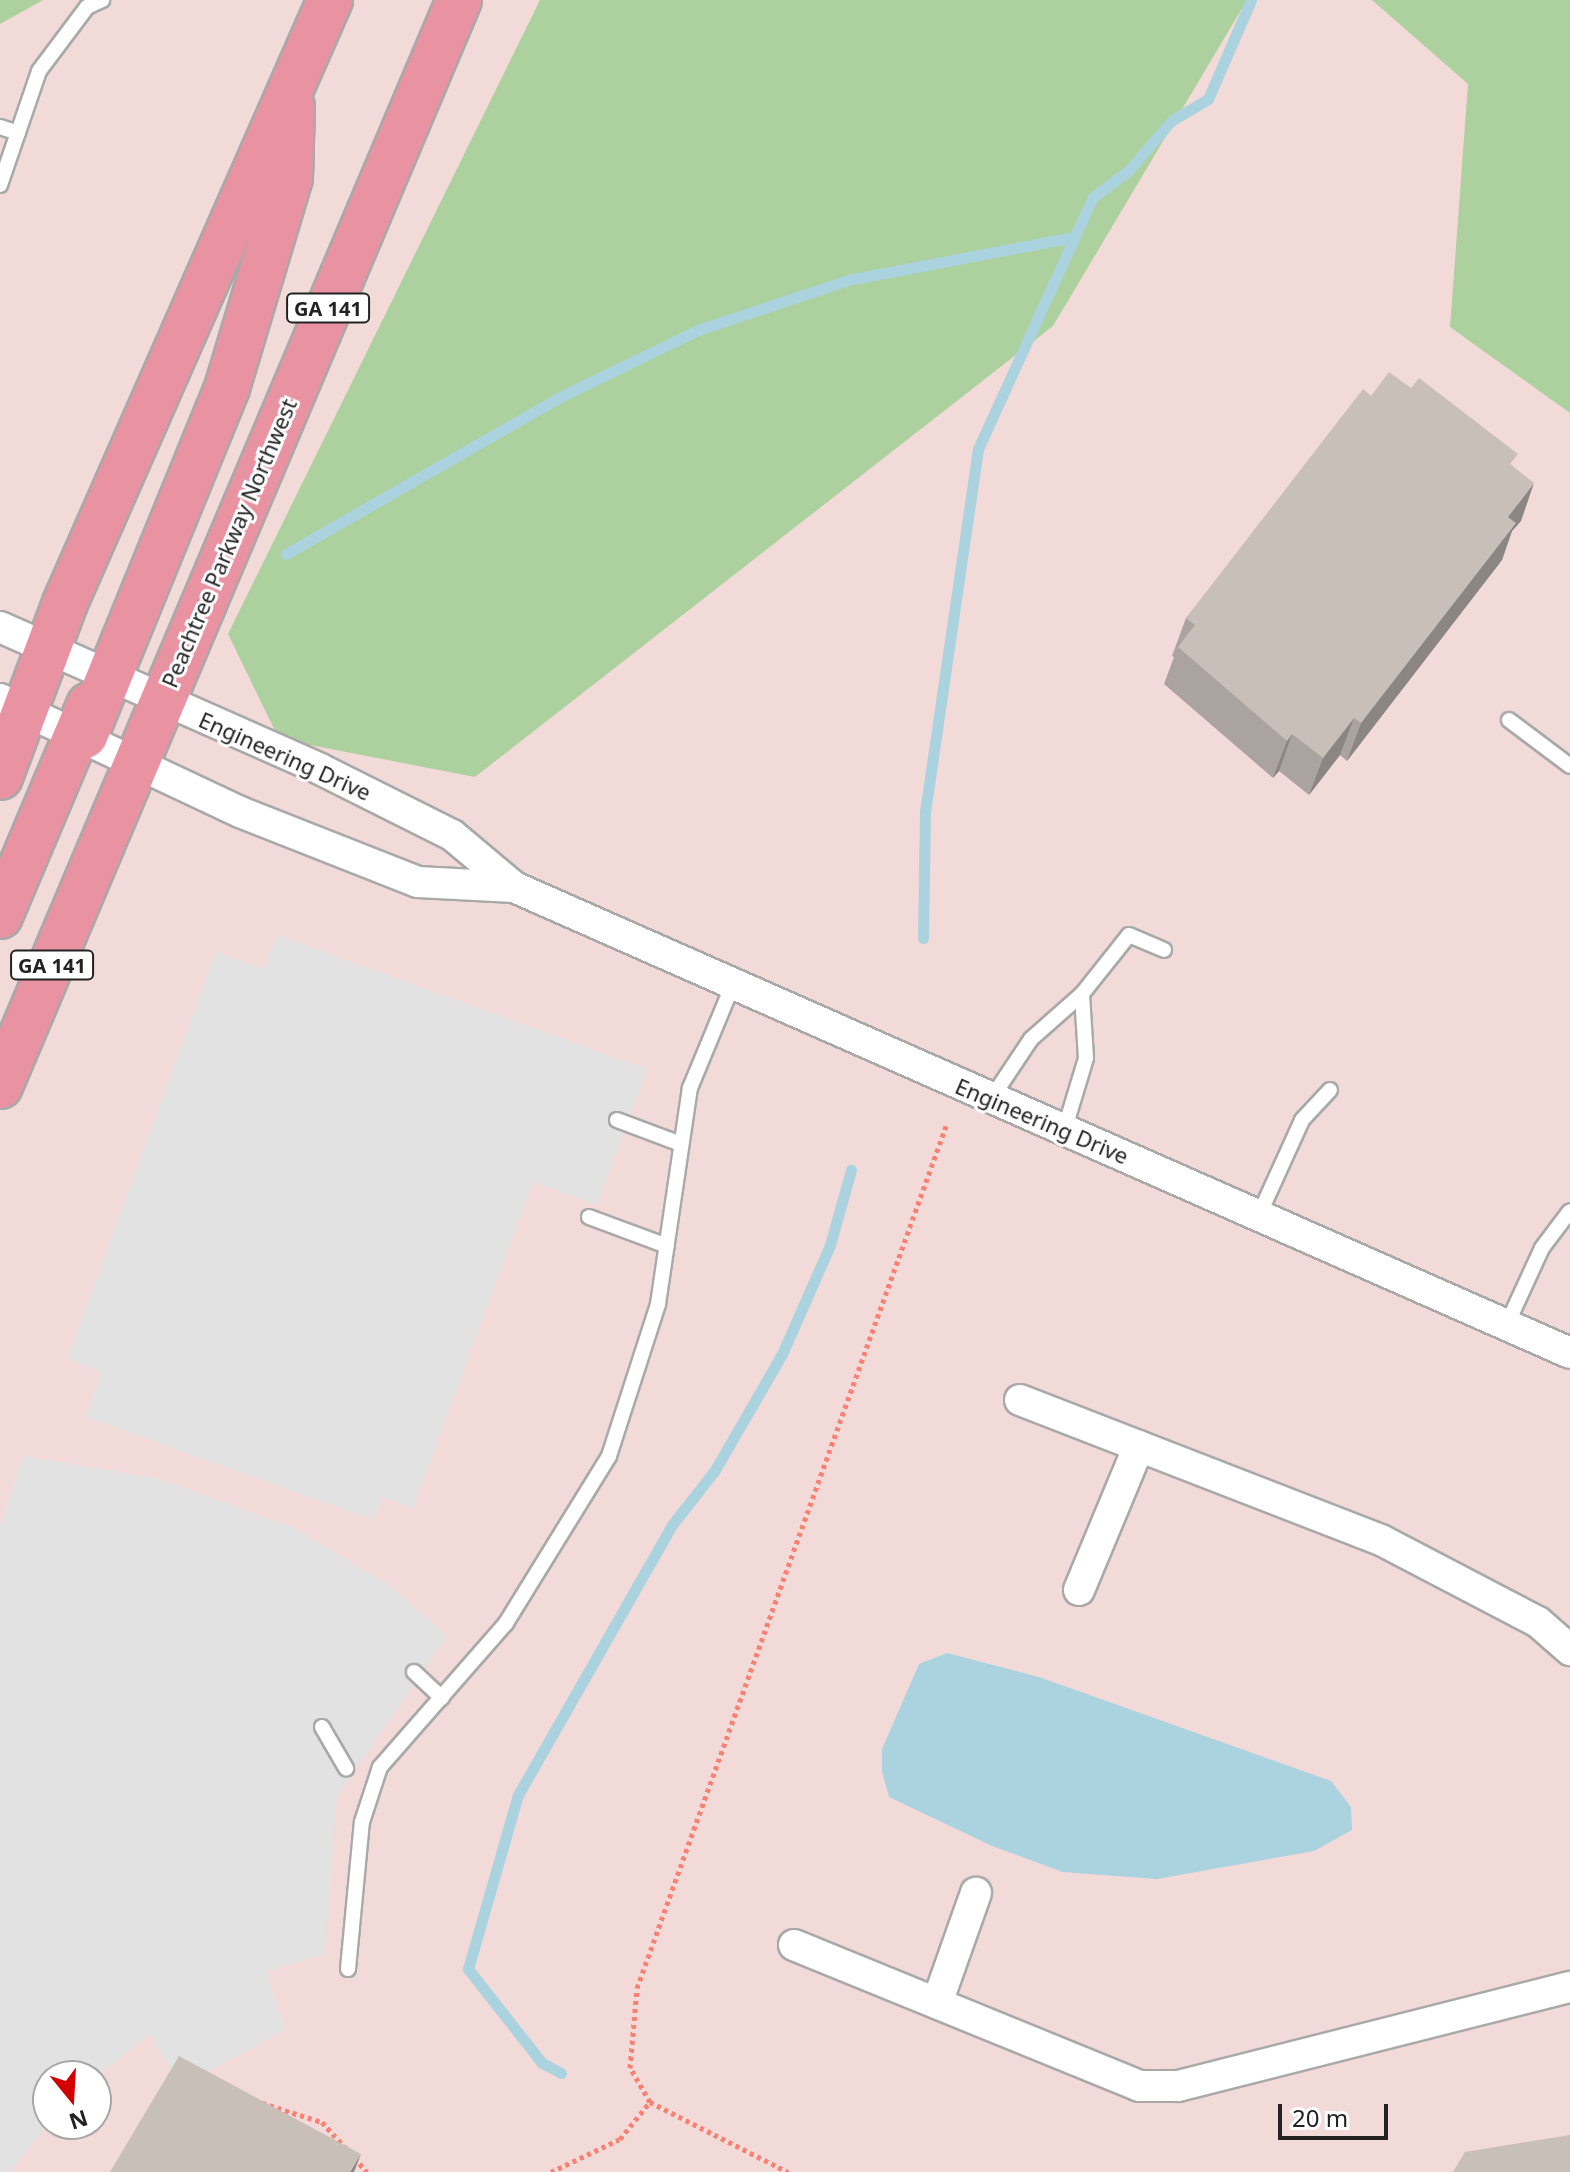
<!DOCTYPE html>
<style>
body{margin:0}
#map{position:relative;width:1570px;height:2172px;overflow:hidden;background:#f2efe9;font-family:"Noto Sans",sans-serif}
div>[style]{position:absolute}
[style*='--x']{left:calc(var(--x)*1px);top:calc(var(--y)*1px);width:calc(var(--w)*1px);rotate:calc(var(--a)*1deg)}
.commercial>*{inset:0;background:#f2dad9}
.forest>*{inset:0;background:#add19e}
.parking>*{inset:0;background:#e2e2e2}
.water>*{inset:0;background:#aad3df}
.stream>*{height:11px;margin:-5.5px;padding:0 5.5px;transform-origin:5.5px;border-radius:5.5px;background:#aad3df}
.path>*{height:5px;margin-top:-2.5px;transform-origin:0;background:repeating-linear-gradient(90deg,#fa8072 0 4px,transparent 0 8px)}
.roads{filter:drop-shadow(2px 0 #a9a9a9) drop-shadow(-2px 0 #a9a9a9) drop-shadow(0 2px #a9a9a9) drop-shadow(0 -2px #a9a9a9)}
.lane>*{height:14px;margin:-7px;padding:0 7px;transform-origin:7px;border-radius:7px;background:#fff}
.street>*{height:30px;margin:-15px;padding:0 15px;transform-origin:15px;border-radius:15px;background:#fff}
.highway>*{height:44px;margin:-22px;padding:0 22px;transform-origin:22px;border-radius:22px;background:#e892a2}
.wall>*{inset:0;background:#aba49e}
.shaded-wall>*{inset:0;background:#8b8681}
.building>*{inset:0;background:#c7bfb8}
span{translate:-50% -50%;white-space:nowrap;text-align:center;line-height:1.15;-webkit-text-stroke:6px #fff;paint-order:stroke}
.shield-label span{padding:2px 6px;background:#fff;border:2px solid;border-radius:6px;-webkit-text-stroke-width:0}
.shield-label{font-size:20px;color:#222;font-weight:700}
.street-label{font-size:22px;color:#222}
.north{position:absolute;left:32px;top:2060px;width:80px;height:80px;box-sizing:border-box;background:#fff;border:2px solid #a7a7a7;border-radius:50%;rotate:162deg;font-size:22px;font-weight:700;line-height:32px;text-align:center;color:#222}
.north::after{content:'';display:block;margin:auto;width:28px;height:36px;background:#d40000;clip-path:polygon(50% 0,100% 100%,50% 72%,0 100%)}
.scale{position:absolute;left:1278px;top:2104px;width:110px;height:36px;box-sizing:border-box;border:4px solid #222;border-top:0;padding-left:10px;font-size:24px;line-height:28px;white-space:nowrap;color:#222;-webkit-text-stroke:6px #fff;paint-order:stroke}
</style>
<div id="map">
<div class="commercial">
<i style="clip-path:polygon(evenodd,0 0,1570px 0,1570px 2172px,0 2172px,0 0,48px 2076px,96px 2076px,96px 2124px,48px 2124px,48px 2076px)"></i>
</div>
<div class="forest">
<i style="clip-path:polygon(0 0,43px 0,0 24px)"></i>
<i style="clip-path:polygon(540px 0,1247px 0,1053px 326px,475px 777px,279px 739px,228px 634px)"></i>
<i style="clip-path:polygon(1372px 0,1570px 0,1570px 413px,1450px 327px,1468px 84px)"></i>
</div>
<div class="parking">
<i style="clip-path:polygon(277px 935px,647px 1069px,597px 1205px,533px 1182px,413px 1508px,382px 1497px,373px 1520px,86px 1417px,102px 1372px,67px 1359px,216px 952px,264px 969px)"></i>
<i style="clip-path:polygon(24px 1456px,160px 1479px,294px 1528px,389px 1585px,447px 1636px,337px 1797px,324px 1955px,266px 1971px,285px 2030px,180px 2086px,150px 2034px,96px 2077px,48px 2076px,48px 2124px,10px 2172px,0 2172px,0 1525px)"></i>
</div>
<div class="water">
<i style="clip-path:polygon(947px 1653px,1039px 1677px,1331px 1781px,1351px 1807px,1352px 1830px,1314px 1851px,1157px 1879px,1063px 1872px,992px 1846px,889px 1797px,882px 1772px,882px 1749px,919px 1664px)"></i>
</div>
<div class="stream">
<i style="--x:286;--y:554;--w:314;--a:-29.8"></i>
<i style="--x:558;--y:398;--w:156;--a:-25.9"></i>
<i style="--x:698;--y:330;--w:158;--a:-18.4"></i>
<i style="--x:848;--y:280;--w:224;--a:-10.8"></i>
<i style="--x:923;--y:938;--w:126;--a:-89.1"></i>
<i style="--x:925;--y:812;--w:367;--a:-81.7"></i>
<i style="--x:978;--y:449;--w:277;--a:-65.5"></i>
<i style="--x:1093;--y:197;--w:44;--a:-36.6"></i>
<i style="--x:1128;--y:171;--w:66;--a:-49.3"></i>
<i style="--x:1171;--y:121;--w:43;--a:-30.7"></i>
<i style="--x:1208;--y:99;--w:108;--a:-66.5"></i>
<i style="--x:561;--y:2073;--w:21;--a:-152"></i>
<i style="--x:542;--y:2063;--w:120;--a:-128.2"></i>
<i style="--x:468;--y:1969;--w:181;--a:-74"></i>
<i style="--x:518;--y:1795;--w:311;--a:-60.3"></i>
<i style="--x:672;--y:1525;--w:70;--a:-52"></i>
<i style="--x:715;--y:1470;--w:134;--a:-60"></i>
<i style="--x:782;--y:1354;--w:119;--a:-66.2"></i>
<i style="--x:830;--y:1245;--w:78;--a:-74.4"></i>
</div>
<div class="path">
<i style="--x:650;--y:2102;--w:39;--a:-120"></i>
<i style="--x:630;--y:2068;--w:80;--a:-85"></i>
<i style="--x:637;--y:1988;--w:916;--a:-70.28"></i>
<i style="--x:262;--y:2103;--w:63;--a:17.6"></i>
<i style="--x:322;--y:2122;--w:67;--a:48"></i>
<i style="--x:551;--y:2172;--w:76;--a:-25.6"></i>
<i style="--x:620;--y:2139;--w:48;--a:-51"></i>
<i style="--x:650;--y:2102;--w:155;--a:26.9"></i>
</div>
<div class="roads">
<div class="lane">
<i style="--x:0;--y:127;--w:19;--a:18"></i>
<i style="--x:0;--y:185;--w:120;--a:-71.1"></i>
<i style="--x:39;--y:71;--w:80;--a:-53.1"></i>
<i style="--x:87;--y:7;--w:17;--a:-25"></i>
<i style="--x:1509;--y:720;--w:76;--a:37"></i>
<i style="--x:991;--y:1099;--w:72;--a:-56.3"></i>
<i style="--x:1031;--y:1039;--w:68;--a:-41.4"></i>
<i style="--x:1082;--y:994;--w:75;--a:-51.5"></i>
<i style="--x:1129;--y:935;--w:38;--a:23"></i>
<i style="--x:617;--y:1120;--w:68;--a:20.6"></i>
<i style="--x:1064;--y:1131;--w:76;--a:-73.2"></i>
<i style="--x:1086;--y:1058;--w:64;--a:-93.6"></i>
<i style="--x:1259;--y:1215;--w:104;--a:-65.6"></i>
<i style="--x:1302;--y:1120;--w:41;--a:-47"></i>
<i style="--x:589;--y:1217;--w:83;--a:20.4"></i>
<i style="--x:1508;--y:1322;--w:81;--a:-65.3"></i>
<i style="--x:1542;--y:1248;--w:46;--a:-52.9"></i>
<i style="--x:414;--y:1672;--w:38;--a:43"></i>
<i style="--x:322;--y:1727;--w:48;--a:59.7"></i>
<i style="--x:348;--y:1969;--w:148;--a:-84.6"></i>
<i style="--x:362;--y:1822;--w:58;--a:-71.9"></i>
<i style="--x:380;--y:1767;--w:191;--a:-48.8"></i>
<i style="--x:506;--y:1623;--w:196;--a:-58.3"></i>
<i style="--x:609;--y:1456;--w:160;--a:-72.1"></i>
<i style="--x:658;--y:1304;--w:218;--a:-81.6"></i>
<i style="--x:690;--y:1088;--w:113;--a:-67.5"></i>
</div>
<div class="street">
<i style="--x:0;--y:627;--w:350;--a:23.9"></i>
<i style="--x:320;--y:769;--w:148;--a:26.6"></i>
<i style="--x:452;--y:835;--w:81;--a:40"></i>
<i style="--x:514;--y:887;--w:1154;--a:23.81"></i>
<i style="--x:0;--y:699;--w:265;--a:25.2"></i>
<i style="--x:240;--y:812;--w:191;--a:21.5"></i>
<i style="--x:418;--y:882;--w:96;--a:3"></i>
<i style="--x:1020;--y:1400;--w:387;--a:21.2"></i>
<i style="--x:1381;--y:1540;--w:177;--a:27.6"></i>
<i style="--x:1538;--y:1622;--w:43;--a:41.2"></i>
<i style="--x:1079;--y:1590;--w:156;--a:-67.4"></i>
<i style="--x:794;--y:1945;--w:373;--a:22.2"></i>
<i style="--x:1139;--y:2086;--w:39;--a:0"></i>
<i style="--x:1178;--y:2086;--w:404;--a:-14.2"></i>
<i style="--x:937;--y:2003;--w:117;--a:-70.5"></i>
</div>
<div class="highway">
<i style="--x:85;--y:736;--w:376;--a:-67.8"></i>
<i style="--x:227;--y:388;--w:219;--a:-73.3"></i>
<i style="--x:290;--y:178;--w:72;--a:-88.4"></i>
<i style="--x:0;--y:777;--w:186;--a:-69.5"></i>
<i style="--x:65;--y:603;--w:659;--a:-66.28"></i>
<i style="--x:0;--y:916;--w:229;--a:-67.1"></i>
<i style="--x:0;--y:1086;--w:1179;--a:-67.09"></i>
</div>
</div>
<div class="wall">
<i style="clip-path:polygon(1371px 396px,1513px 466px,1521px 521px,1512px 531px,1502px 560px,1347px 761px,1340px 755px,1309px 795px,1279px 771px,1273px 778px,1164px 684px,1174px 657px,1172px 656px,1186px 618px)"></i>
</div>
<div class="shaded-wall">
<i style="clip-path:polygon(1534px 483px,1521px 521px,1512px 531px,1502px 560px,1347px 761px,1361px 723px,1508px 517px)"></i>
<i style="clip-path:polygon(1354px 718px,1340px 755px,1309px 795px,1323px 758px)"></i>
<i style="clip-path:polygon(1292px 734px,1279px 771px,1273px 778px,1287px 741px)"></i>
<i style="clip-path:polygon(361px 2154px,354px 2172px,350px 2172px)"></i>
</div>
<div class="building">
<i style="clip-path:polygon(1389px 372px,1411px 388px,1419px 378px,1518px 454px,1510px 464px,1534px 483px,1508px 517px,1516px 523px,1361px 723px,1354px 718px,1323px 758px,1292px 734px,1287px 741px,1178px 647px,1195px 625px,1186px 618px,1363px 389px,1371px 396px)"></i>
<i style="clip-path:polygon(179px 2056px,361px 2154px,350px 2172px,110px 2172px)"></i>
<i style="clip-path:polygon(1570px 2135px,1570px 2172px,1453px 2172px,1465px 2152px)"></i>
</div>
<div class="shield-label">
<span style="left:328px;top:308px">GA 141</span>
<span style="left:52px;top:965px">GA 141</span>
</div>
<div class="street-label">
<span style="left:229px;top:543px;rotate:-67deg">Peachtree Parkway Northwest</span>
<span style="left:285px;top:756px;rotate:24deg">Engineering Drive</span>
<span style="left:1042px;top:1121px;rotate:23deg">Engineering Drive</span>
</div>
<div class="north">N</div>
<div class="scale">20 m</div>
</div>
